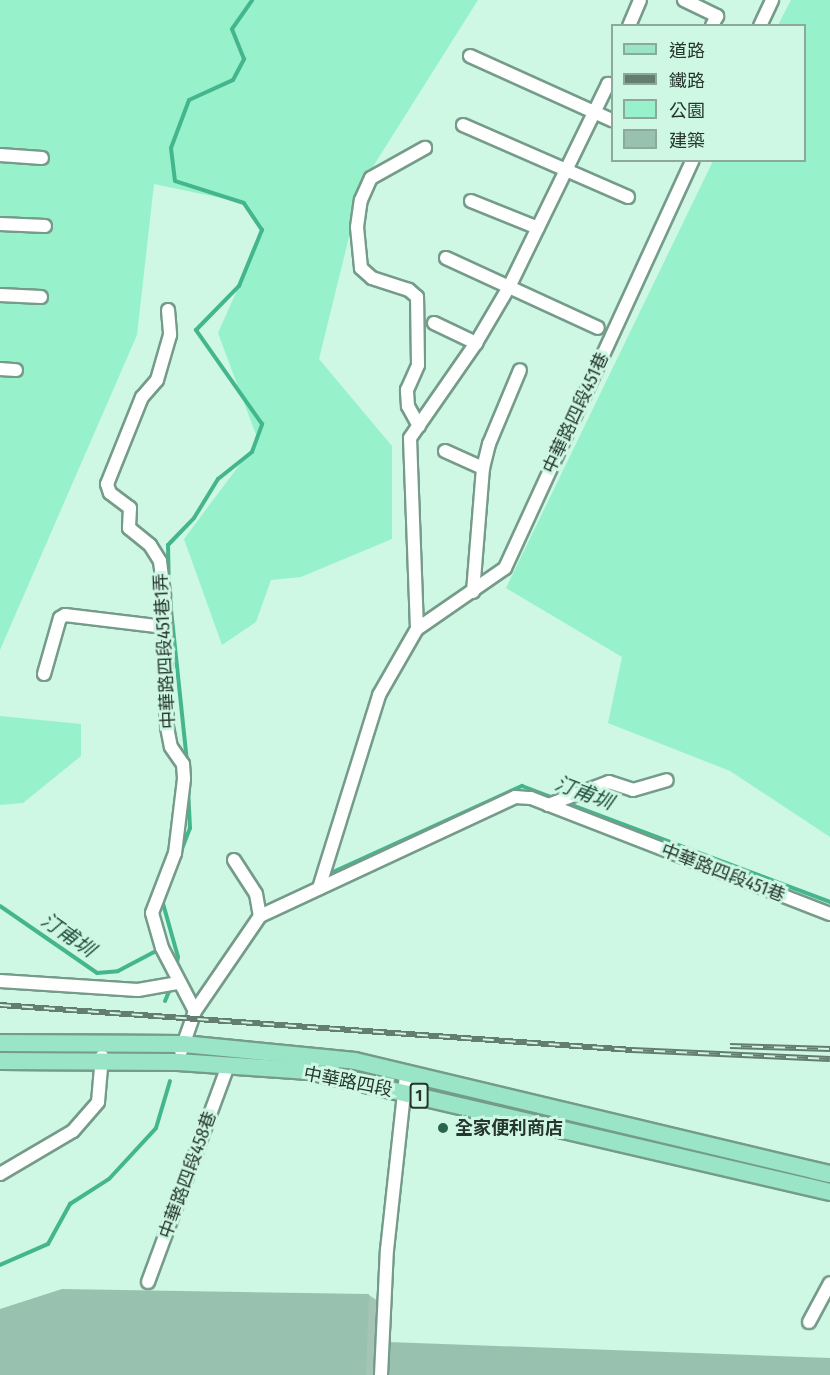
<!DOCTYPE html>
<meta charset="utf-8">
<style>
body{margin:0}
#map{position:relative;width:830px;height:1375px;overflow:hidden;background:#cef7e4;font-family:"Fira Sans Condensed","Noto Sans TC",sans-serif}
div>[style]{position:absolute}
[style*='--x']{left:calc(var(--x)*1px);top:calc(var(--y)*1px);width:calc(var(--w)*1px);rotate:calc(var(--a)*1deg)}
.green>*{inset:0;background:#97f2cc}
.shadow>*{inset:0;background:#0003}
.stream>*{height:4px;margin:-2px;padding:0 2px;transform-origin:2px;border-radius:2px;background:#44b68d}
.building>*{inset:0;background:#99c1af}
.roads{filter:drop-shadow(2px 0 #759b8a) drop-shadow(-2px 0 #759b8a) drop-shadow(0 2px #759b8a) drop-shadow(0 -2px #759b8a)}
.minor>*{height:12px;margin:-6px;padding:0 6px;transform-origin:6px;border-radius:6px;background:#fff}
.major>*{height:16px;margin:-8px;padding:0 8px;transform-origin:8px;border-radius:8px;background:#9ae4c8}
.rail>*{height:6px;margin-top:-3px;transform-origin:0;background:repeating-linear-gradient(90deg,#cef7e4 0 11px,#647d71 0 22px);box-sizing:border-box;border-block:2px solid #647d71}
.dots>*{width:16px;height:16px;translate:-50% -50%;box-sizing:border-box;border:3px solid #cef7e4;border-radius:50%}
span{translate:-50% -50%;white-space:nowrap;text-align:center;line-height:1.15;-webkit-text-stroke:6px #cef7e4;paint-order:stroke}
.shield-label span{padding:2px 4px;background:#cef7e4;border:2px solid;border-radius:4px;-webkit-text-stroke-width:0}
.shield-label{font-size:16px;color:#26362e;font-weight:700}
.street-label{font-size:18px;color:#26362e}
.poi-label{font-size:18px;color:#26362e;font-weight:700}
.left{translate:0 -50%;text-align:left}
.water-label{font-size:20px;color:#1f4e3c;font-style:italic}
.legend{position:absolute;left:611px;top:24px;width:195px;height:138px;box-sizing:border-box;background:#cef7e4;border:2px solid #8baa9b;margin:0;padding:8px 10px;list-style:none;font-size:18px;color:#26362e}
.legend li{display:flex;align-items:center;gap:12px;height:30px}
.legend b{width:30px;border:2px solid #8baa9b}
</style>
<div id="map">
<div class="green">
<i style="clip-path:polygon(0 0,478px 0,362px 184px,319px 359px,392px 446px,392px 539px,301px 577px,271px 580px,256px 622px,222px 645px,184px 539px,258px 440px,218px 333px,263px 232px,245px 203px,154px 184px,137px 335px,0 650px)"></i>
<i style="clip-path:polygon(791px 0,830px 0,830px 837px,730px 771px,608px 723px,622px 657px,506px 588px,713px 161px,804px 160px,804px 26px,778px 25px)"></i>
<i style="clip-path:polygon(0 716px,81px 724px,81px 756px,23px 803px,0 805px)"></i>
</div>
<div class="shadow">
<i style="clip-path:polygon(369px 1295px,378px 1301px,376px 1375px,0 1375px,0 1311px)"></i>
</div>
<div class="stream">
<i style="--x:169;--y:593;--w:48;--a:-91.2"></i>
<i style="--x:168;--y:545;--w:37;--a:-46"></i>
<i style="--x:194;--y:518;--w:46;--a:-58.4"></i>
<i style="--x:218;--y:479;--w:43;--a:-38.5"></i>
<i style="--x:252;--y:452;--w:30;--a:-70"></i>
<i style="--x:262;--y:424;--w:115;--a:-125.1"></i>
<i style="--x:196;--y:330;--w:62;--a:-45.7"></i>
<i style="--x:239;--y:286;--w:61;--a:-67.7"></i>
<i style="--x:262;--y:230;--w:32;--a:-124"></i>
<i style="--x:244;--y:203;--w:72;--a:-162.3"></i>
<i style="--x:175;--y:181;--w:33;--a:-97"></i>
<i style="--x:171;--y:148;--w:51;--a:-69.4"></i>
<i style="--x:189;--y:100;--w:48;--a:-24.4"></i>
<i style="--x:233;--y:80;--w:24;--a:-62"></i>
<i style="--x:244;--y:59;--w:32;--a:-112"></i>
<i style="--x:232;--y:29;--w:35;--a:-55"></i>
<i style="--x:170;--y:600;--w:164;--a:84"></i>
<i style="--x:564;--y:802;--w:284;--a:20.6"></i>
<i style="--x:180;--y:854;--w:28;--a:-69"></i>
<i style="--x:190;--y:828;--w:40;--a:-92.9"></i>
<i style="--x:333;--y:872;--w:208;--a:-24.5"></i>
<i style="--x:522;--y:786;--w:34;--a:21"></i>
<i style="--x:162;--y:900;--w:59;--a:74.3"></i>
<i style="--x:178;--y:957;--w:11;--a:100"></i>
<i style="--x:0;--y:906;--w:118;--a:34.6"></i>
<i style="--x:97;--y:973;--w:21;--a:-5"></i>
<i style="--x:118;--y:971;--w:43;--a:-27.8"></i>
<i style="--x:165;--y:1001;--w:15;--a:-67"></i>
<i style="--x:0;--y:1265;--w:52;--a:-23.6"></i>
<i style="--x:48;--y:1244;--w:46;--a:-61.2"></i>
<i style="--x:70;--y:1204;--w:46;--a:-32.7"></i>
<i style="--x:109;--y:1179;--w:69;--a:-47.3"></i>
<i style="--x:156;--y:1128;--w:49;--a:-73.4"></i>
</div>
<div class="building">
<i style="clip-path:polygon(62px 1289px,369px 1294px,366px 1375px,0 1375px,0 1309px)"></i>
<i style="clip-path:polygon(388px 1342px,830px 1358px,830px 1375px,387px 1375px)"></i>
</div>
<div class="roads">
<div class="minor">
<i style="--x:684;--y:0;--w:37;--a:26"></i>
<i style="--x:717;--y:16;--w:11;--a:117"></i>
<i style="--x:629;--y:26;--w:28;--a:-67"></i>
<i style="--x:760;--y:26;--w:29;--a:-65"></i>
<i style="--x:470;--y:56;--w:156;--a:24.3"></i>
<i style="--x:463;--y:125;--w:180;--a:23.6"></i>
<i style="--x:0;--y:155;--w:42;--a:4.1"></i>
<i style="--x:471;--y:201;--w:72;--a:21.9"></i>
<i style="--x:0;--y:224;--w:45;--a:2.5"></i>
<i style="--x:446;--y:258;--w:167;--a:24.7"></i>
<i style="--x:0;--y:295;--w:41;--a:2.8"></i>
<i style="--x:168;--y:310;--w:25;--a:85"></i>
<i style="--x:170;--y:335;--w:47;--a:106.1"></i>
<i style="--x:157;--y:380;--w:23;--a:131"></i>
<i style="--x:142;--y:397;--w:94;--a:111.9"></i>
<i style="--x:107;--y:484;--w:9;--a:72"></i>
<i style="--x:110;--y:493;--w:25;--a:37"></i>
<i style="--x:130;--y:508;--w:20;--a:93"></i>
<i style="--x:129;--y:528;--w:27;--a:39"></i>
<i style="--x:150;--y:545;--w:19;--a:58"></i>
<i style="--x:160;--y:561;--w:35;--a:83"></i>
<i style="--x:164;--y:596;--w:131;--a:88.7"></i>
<i style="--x:167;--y:727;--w:20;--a:79"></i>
<i style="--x:171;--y:747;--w:21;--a:55"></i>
<i style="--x:183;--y:764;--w:15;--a:86"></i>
<i style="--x:184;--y:779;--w:75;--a:96.9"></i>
<i style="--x:175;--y:853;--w:64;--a:111"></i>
<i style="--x:152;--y:913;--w:36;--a:74"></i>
<i style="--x:162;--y:948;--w:71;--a:62.4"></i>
<i style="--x:434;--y:323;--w:47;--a:25.5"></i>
<i style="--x:0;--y:369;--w:16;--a:4"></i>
<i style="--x:419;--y:426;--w:23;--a:-119"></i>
<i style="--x:408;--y:406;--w:16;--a:-94"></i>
<i style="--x:407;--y:390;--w:27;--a:-66"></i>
<i style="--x:418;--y:365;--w:68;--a:-90.8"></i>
<i style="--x:417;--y:297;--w:11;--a:-139"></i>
<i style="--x:409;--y:290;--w:39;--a:-162"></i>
<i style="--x:372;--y:278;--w:15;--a:-138"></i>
<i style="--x:361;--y:268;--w:41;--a:-95.6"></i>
<i style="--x:357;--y:227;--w:27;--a:-82"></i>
<i style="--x:361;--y:200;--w:24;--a:-66"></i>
<i style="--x:371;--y:178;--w:62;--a:-29.1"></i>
<i style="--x:445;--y:451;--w:42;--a:24.1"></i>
<i style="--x:473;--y:592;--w:124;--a:-85.4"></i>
<i style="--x:483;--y:468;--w:25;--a:-76"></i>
<i style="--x:489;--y:444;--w:80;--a:-67.3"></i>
<i style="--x:417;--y:629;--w:107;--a:-34.7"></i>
<i style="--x:505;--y:568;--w:449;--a:-65.3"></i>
<i style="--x:44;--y:674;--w:58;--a:-74.1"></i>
<i style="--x:60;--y:618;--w:6;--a:-31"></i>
<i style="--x:65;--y:615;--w:100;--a:6.9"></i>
<i style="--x:548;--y:805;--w:65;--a:-20.7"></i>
<i style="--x:609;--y:782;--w:25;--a:18"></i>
<i style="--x:633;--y:790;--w:35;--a:-16"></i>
<i style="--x:234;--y:860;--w:40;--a:57.1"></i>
<i style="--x:256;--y:894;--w:22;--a:80"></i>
<i style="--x:319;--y:888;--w:202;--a:-72.7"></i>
<i style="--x:379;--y:695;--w:76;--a:-60.1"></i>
<i style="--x:417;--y:629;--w:191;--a:-92.1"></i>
<i style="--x:410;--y:438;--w:116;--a:-55.2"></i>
<i style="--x:476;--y:343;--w:65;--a:-59.5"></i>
<i style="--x:509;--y:287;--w:226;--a:-64"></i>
<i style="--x:608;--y:84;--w:4;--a:14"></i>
<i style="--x:0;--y:981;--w:138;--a:3.7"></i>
<i style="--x:138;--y:990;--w:41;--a:-9.9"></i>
<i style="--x:181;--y:1051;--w:42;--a:-70.7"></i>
<i style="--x:195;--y:1011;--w:115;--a:-55.6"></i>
<i style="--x:260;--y:916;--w:281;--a:-25"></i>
<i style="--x:515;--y:797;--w:16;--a:4"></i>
<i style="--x:531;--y:798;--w:321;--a:21.2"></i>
<i style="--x:0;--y:1174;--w:85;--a:-30.5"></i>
<i style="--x:73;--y:1131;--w:38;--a:-49"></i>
<i style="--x:98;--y:1102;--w:46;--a:-85"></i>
<i style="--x:148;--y:1282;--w:228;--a:-69.7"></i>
<i style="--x:809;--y:1322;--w:44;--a:-61.7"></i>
<i style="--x:381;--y:1375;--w:125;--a:-87.3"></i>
<i style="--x:387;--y:1250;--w:177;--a:-83.8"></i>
</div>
<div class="major">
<i style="--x:0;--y:1043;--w:183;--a:0.3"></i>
<i style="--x:183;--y:1044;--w:173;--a:5.6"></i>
<i style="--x:355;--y:1061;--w:488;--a:13.4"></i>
<i style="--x:0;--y:1061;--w:178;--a:0.3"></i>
<i style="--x:178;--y:1062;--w:131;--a:3.9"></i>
<i style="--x:309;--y:1071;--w:535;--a:13.07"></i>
</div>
</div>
<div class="rail">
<i style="--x:0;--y:1005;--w:634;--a:4.07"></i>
<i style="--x:632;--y:1050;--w:198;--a:2.6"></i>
<i style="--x:730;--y:1046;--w:100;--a:1.7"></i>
</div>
<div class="dots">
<i style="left:443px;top:1128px;background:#29644e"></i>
</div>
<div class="shield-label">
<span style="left:419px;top:1096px">1</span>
</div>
<div class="street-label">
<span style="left:576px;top:413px;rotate:-65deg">中華路四段451巷</span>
<span style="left:165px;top:651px;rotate:-93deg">中華路四段451巷1弄</span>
<span style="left:723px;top:873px;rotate:21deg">中華路四段451巷</span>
<span style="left:348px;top:1082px;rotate:11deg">中華路四段</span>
<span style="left:188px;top:1175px;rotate:-70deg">中華路四段458巷</span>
</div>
<div class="poi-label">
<span class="left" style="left:455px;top:1128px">全家便利商店</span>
</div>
<div class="water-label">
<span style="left:584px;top:793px;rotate:21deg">汀甫圳</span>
<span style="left:68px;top:935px;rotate:35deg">汀甫圳</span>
</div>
<ul class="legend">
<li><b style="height:8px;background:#9ae4c8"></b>道路</li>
<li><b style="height:8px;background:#647d71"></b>鐵路</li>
<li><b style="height:16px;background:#97f2cc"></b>公園</li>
<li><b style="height:16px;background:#99c1af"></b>建築</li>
</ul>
</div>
